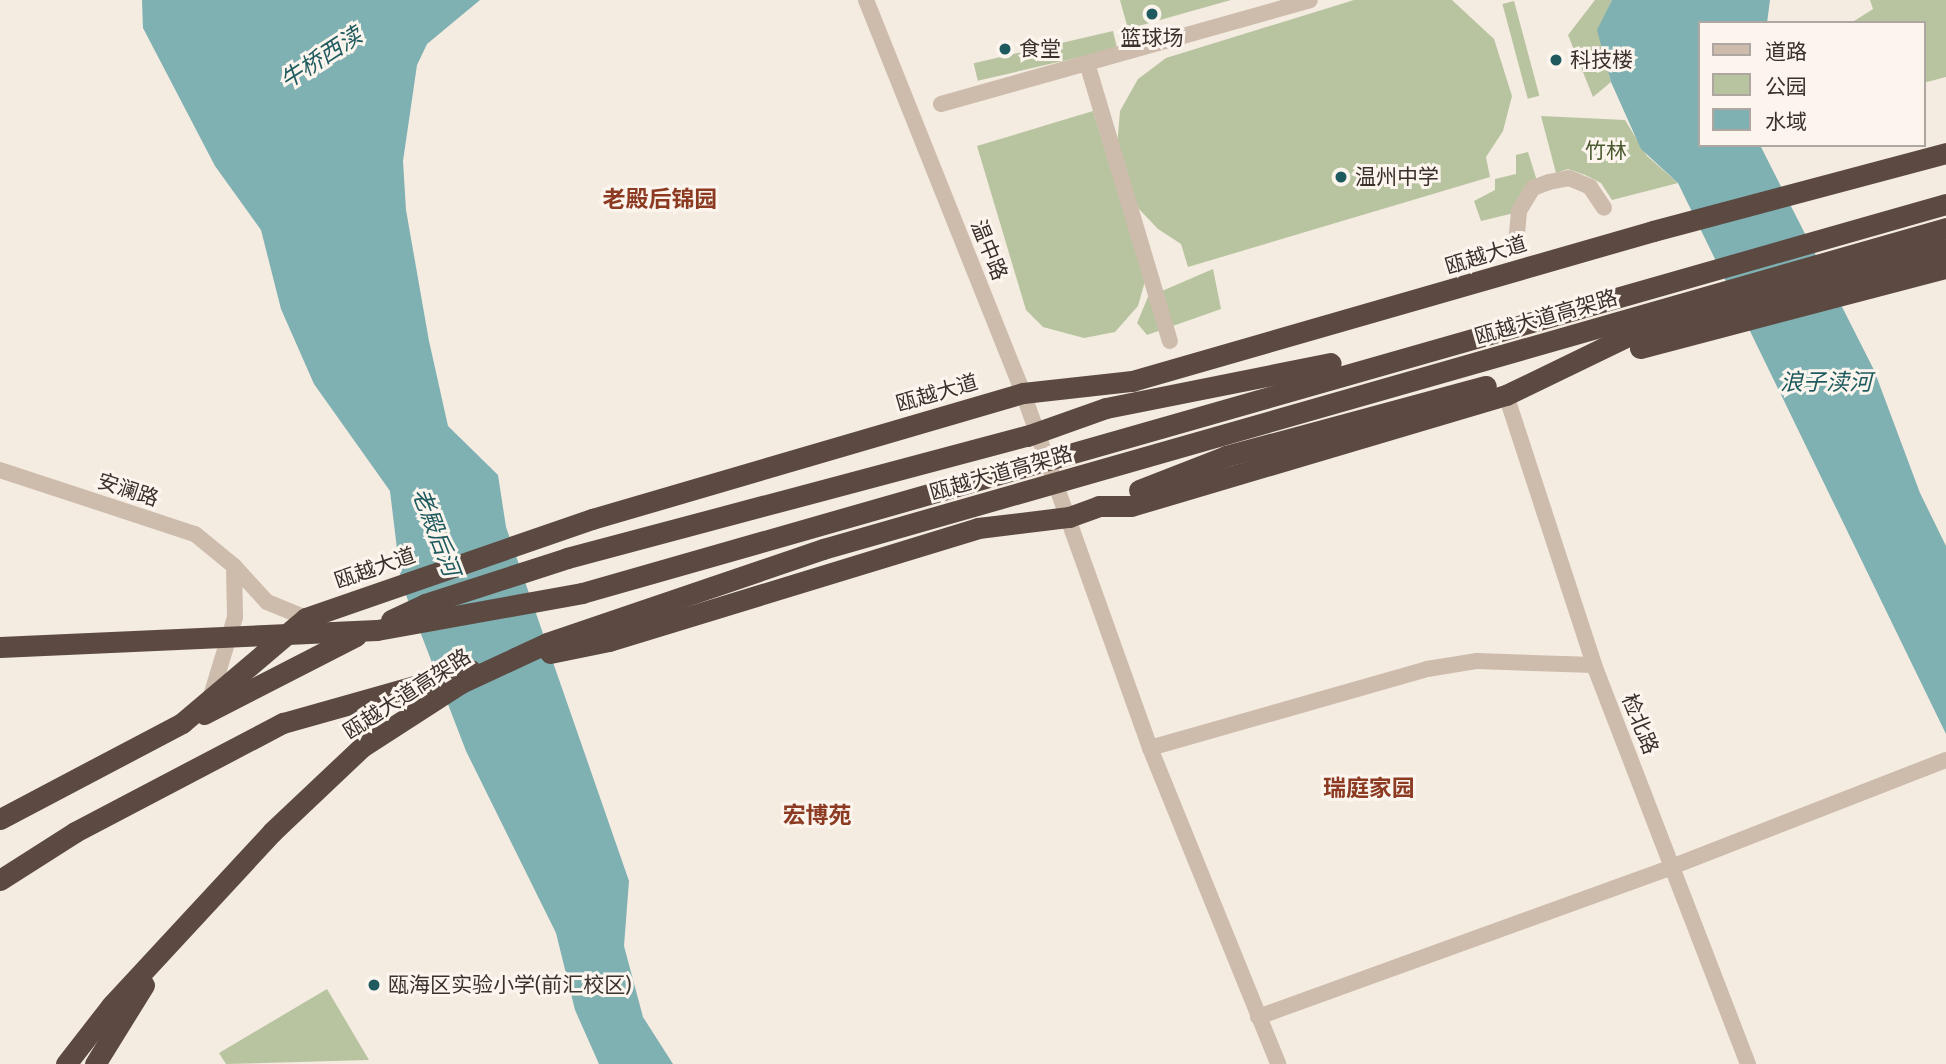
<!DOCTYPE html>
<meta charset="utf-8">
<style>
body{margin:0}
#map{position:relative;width:1946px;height:1064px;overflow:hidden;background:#f4ebe1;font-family:"Fira Sans Condensed","Noto Sans SC",sans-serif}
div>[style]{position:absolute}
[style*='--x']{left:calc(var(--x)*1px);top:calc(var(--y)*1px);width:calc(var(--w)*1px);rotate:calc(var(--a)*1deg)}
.green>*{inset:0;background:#b8c4a0;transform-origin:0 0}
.water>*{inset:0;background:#7fb0b2}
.minor>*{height:16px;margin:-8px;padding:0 8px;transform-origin:8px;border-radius:8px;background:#cdbbac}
.highway>*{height:21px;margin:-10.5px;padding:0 10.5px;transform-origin:10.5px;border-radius:10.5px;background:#5c4a42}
.dots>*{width:19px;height:19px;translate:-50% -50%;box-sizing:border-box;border:4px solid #fbf5ee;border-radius:50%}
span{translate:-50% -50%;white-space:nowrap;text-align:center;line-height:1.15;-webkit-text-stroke:6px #fbf5ee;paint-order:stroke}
.poi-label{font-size:21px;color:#3b302b}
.left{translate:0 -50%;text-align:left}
.park-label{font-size:21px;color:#4a5a2e}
.street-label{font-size:21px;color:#3b302b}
.water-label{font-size:23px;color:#1f5a5e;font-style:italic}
.neighbourhood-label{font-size:23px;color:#8c3b22;font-weight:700}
.legend{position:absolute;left:1698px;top:21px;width:228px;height:126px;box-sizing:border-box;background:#fbf5ee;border:2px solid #aea6a0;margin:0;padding:9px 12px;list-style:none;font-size:21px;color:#3b302b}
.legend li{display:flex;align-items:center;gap:14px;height:35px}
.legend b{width:35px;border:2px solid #aea6a0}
</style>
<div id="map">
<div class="green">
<i style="clip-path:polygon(1120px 0,1231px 0,1128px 29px)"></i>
<i style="clip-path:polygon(1354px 0,1452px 0,1494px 39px,1512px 96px,1503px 131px,1486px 157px,1490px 177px,1188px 267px,1181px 244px,1158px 229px,1139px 209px,1125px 180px,1117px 147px,1120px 111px,1138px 79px,1166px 58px)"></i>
<i style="clip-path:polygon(1595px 0,1612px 0,1598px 30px,1611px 82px,1593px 97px,1568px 35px)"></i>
<i style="clip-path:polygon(1870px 0,1946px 0,1946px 77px,1923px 83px,1923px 23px,1851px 23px,1873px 9px)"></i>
<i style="left:1514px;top:1px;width:98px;height:12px;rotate:75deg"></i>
<i style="left:1113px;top:31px;width:18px;height:143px;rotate:77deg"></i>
<i style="clip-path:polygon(1093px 111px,1145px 281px,1138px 306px,1115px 332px,1084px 338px,1043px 327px,1026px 310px,977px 146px)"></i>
<i style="clip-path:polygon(1541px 116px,1625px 120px,1647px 156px,1678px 183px,1612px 200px,1601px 183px,1585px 175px,1568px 169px,1556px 173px)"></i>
<i style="clip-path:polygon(1528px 152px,1537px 181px,1524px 187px,1514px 213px,1481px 221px,1474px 201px,1495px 190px,1495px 179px,1516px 174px,1516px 155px)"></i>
<i style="clip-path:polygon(1213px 269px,1221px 309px,1147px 335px,1137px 323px,1148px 297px)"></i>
<i style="clip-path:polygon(327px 989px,369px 1060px,226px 1064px,219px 1053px)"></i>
</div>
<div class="water">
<i style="clip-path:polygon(142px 0,480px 0,427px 44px,417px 65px,403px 161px,406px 210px,429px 341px,448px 426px,498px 475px,506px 527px,629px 881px,624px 946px,643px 1017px,673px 1064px,599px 1064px,575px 1010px,556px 933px,466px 751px,401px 582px,390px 491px,314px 384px,281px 309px,261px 230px,215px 166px,143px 28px)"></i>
<i style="clip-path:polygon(1612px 0,1770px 0,1767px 23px,1699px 23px,1699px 145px,1760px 145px,1874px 370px,1920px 493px,1946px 546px,1946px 734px,1678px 183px,1641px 149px,1611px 82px,1597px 30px)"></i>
</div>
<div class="minor">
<i style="--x:866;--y:0;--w:423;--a:68.2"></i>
<i style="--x:1023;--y:393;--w:377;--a:70.3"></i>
<i style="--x:1150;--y:748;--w:341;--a:67.9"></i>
<i style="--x:1087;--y:63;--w:290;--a:73.4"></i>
<i style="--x:941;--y:104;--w:383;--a:-15.7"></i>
<i style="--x:1517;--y:234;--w:23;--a:-85"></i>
<i style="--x:1519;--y:211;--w:27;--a:-59"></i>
<i style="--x:1533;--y:188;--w:17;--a:-21"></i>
<i style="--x:1549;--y:182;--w:20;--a:-11"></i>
<i style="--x:1569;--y:178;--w:23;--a:23"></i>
<i style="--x:1590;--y:187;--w:25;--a:56"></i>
<i style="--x:1506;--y:395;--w:284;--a:71.9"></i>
<i style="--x:1594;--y:665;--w:428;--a:68.9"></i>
<i style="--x:0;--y:470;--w:205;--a:18.2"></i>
<i style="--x:195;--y:534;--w:50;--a:39.4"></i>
<i style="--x:210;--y:699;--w:86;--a:-73"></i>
<i style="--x:235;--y:617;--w:51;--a:-91.1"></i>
<i style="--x:234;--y:566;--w:49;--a:47.5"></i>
<i style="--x:267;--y:602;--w:42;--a:22.3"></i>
<i style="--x:1150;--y:748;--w:288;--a:-15.9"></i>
<i style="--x:1427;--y:669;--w:51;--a:-9.1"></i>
<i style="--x:1477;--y:661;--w:117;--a:2"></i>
<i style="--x:1258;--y:1017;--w:443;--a:-19.9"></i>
<i style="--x:1674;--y:866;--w:292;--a:-21.3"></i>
</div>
<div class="highway">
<i style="--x:1640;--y:348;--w:316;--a:-14.7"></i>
<i style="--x:1139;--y:490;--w:93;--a:-21.3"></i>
<i style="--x:1226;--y:456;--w:269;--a:-15.1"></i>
<i style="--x:391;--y:620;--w:38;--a:-25"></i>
<i style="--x:425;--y:604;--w:149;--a:-17.9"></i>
<i style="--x:567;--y:558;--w:476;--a:-14.9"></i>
<i style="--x:1027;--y:436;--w:84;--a:-19.5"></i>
<i style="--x:1106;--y:408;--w:229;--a:-11.3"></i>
<i style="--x:0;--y:647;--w:377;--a:-2.6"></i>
<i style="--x:377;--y:630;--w:208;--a:-10.2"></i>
<i style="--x:582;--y:593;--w:1418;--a:-15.92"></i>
<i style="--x:550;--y:653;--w:60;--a:-11.5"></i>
<i style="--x:609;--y:641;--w:386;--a:-17"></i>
<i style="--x:978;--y:528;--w:92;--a:-6.9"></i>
<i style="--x:1069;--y:517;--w:32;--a:-20"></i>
<i style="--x:1099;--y:506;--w:32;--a:0"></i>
<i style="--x:1131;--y:506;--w:391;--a:-16.5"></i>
<i style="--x:1506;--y:395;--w:136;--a:-25.8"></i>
<i style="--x:1628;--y:336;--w:330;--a:-15.3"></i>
<i style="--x:204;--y:714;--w:171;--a:-27.2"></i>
<i style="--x:0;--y:819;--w:206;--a:-27.8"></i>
<i style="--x:182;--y:723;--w:162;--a:-40.3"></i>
<i style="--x:306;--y:618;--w:303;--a:-19.1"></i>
<i style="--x:592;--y:519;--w:449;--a:-16.3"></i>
<i style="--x:1023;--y:393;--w:110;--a:-6.3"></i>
<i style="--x:1132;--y:381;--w:542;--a:-16.06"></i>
<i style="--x:1653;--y:231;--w:303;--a:-14.9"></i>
<i style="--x:0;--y:880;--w:89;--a:-32.6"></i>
<i style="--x:75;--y:832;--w:235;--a:-27.7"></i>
<i style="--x:283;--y:723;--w:195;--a:-15.7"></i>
<i style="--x:66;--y:1064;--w:73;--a:-52.2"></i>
<i style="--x:111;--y:1006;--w:237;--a:-47.2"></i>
<i style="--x:272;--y:832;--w:124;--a:-43.4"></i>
<i style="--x:362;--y:747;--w:118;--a:-32.9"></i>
<i style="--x:461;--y:683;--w:95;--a:-24.9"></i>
<i style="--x:547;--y:643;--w:292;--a:-18.8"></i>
<i style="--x:823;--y:549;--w:1168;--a:-15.95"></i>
<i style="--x:95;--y:1064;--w:93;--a:-58.2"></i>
</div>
<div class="dots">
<i style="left:1152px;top:14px;background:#1f5a5e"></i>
<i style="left:1005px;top:49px;background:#1f5a5e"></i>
<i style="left:1556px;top:60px;background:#1f5a5e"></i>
<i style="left:1341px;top:177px;background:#1f5a5e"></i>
<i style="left:374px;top:985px;background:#1f5a5e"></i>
</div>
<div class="poi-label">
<span style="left:1152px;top:38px">篮球场</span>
<span class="left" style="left:1019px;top:49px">食堂</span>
<span class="left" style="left:1570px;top:60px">科技楼</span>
<span class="left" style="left:1355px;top:177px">温州中学</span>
<span class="left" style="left:388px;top:985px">瓯海区实验小学(前汇校区)</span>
</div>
<div class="park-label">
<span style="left:1606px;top:151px">竹林</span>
</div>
<div class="street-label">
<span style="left:989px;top:250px;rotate:68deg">温中路</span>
<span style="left:1486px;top:255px;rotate:-17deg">瓯越大道</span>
<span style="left:1546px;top:317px;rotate:-16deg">瓯越大道高架路</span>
<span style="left:937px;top:393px;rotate:-16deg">瓯越大道</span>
<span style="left:1001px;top:473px;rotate:-16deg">瓯越大道高架路</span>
<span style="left:128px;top:490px;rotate:18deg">安澜路</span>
<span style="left:375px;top:568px;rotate:-19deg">瓯越大道</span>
<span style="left:407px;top:694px;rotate:-33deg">瓯越大道高架路</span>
<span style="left:1640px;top:724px;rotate:68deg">检北路</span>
</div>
<div class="water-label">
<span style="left:321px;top:58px;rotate:-33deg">牛桥西渎</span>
<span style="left:1826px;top:382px">浪子渎河</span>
<span style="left:436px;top:532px;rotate:69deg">老殿后河</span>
</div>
<div class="neighbourhood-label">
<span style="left:660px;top:199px">老殿后锦园</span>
<span style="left:1369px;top:788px">瑞庭家园</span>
<span style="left:817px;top:815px">宏博苑</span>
</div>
<ul class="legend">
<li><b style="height:9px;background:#cdbbac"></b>道路</li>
<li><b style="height:19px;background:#b8c4a0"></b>公园</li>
<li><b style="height:19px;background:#7fb0b2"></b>水域</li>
</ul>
</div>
